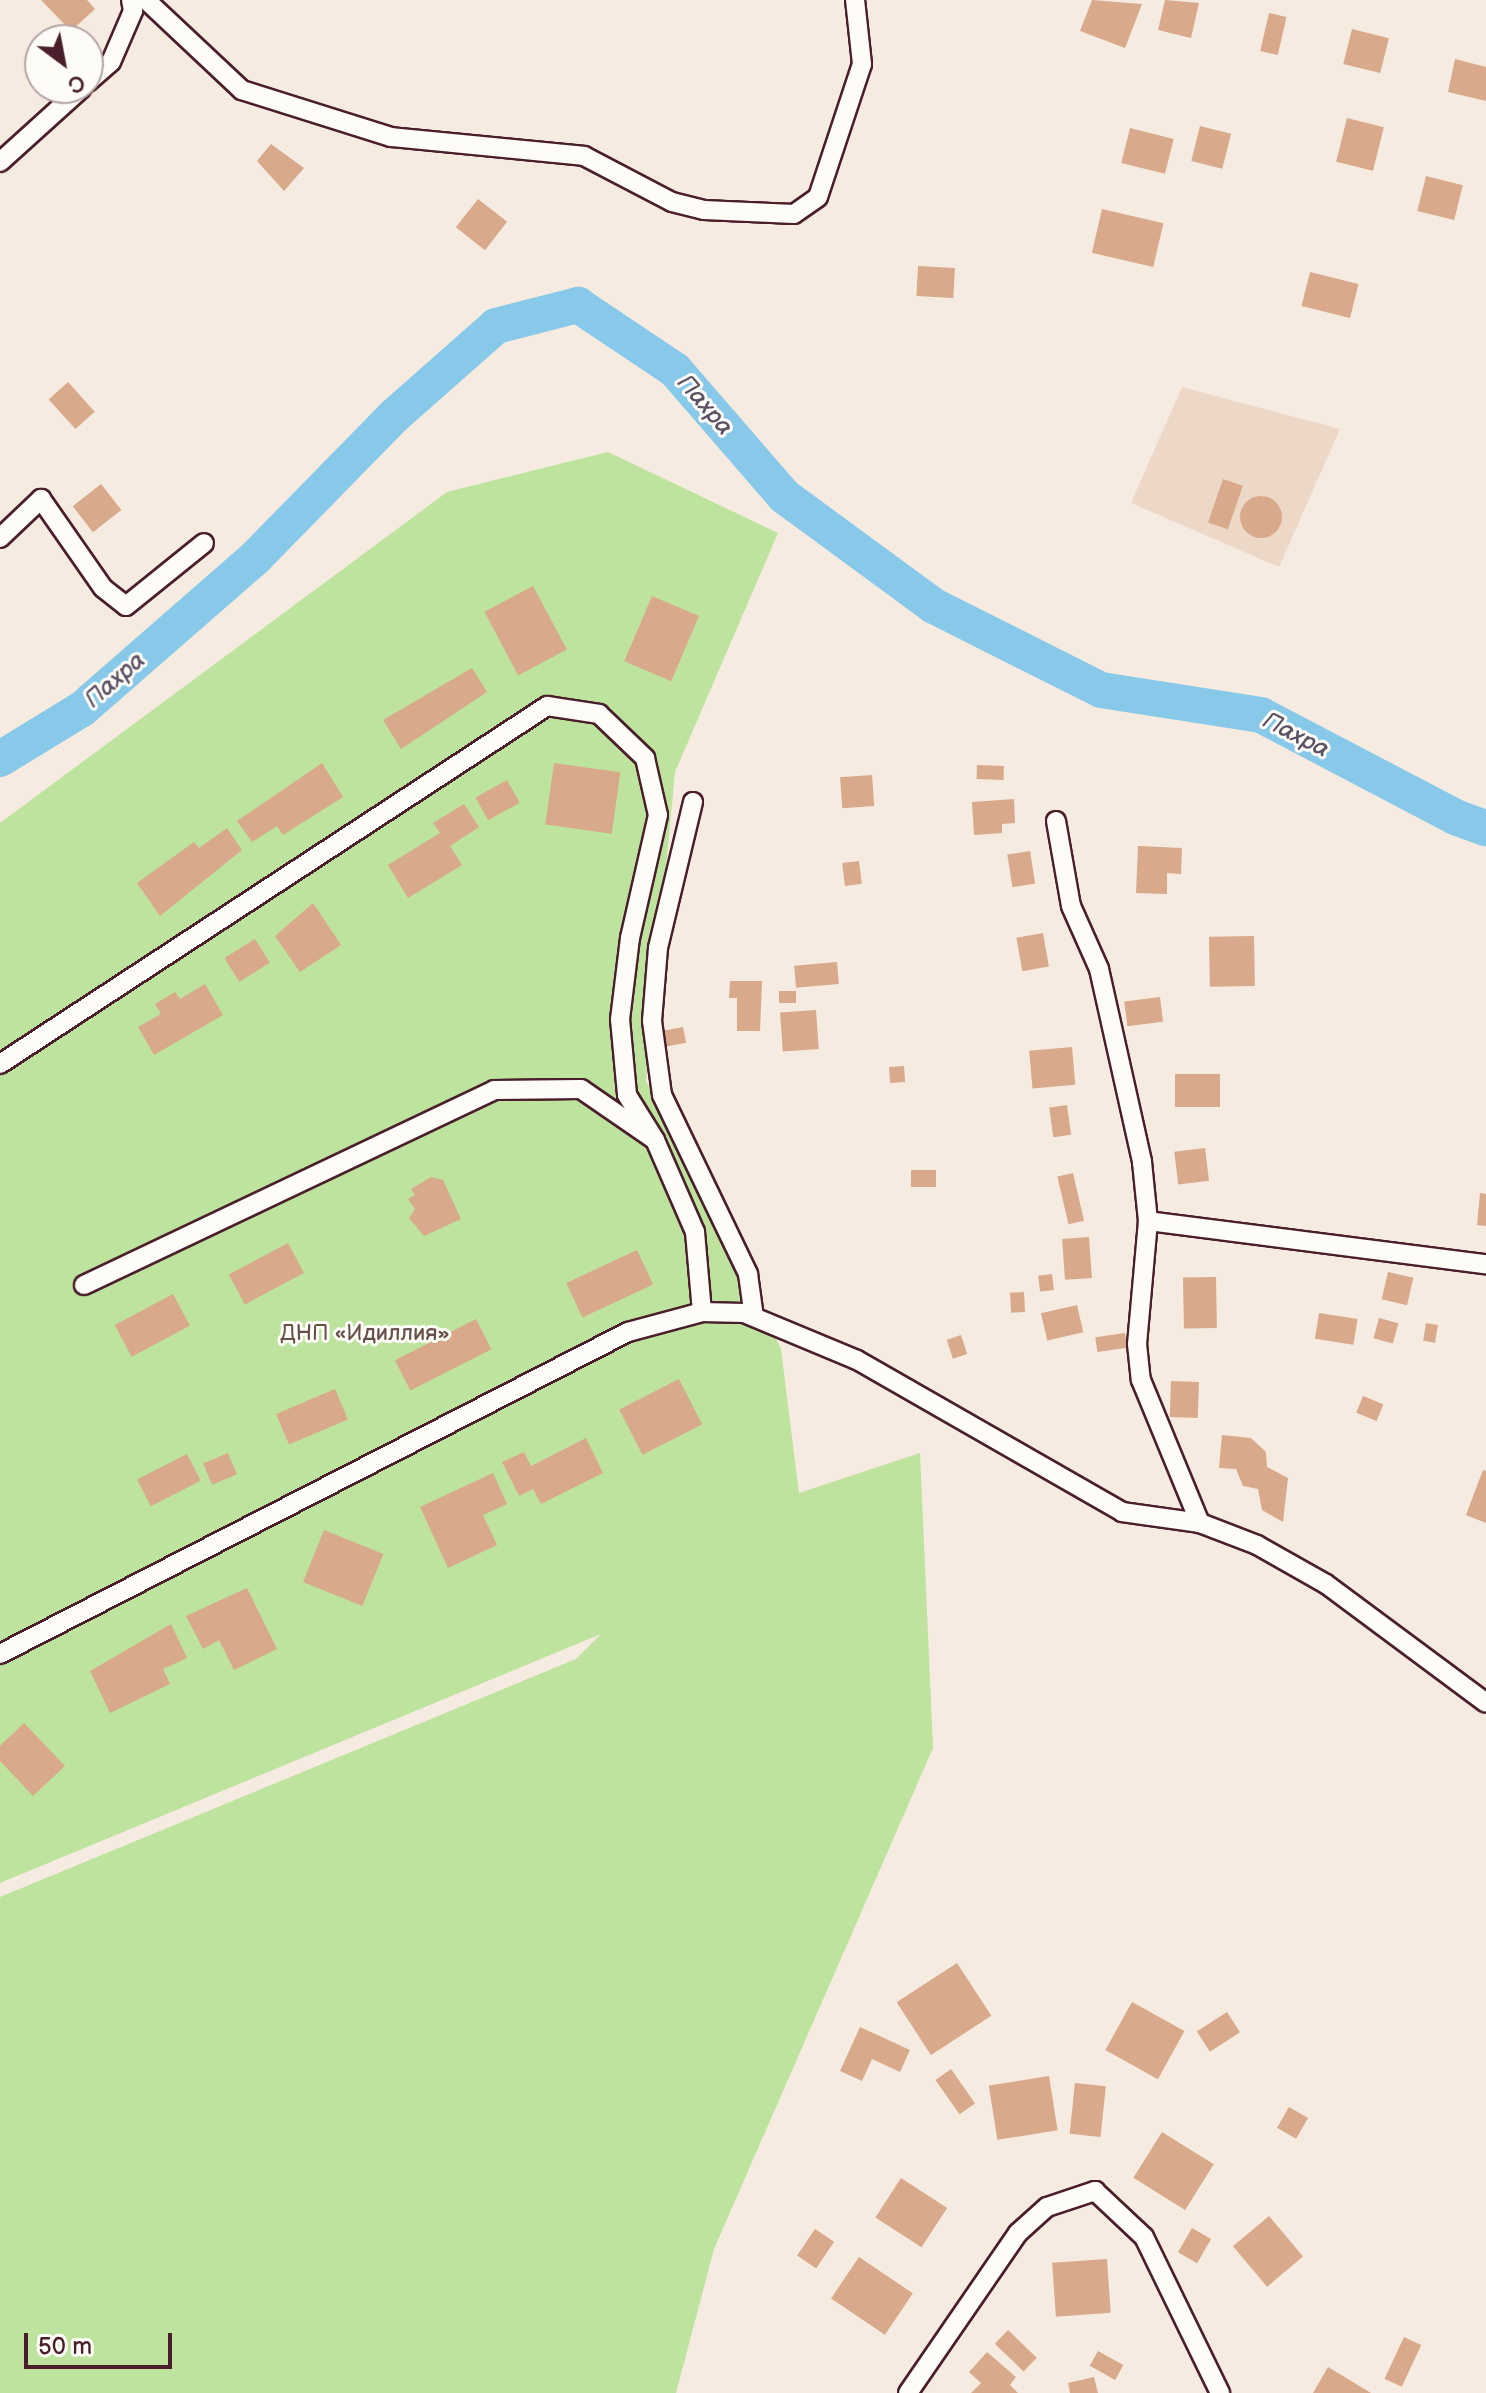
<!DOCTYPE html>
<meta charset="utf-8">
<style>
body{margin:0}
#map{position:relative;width:1486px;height:2393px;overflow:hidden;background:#f6ebe1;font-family:"Balsamiq Sans",sans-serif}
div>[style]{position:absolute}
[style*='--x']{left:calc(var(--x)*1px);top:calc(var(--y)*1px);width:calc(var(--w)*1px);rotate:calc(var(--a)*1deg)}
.built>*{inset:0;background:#edd7c7}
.green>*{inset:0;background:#bee39e}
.river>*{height:36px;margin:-18px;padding:0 18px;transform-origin:18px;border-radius:18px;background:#88c9e9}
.building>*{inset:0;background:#d8a98a;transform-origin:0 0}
.round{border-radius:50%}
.roads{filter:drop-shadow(2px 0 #4a1f2b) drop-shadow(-2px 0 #4a1f2b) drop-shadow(0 2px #4a1f2b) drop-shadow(0 -2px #4a1f2b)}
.minor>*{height:18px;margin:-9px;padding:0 9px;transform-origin:9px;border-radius:9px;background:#fdfcf7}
span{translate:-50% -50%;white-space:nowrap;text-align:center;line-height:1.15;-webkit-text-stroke:6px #fdfcf7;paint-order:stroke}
.park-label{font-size:22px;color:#675048}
.water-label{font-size:24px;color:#5d5264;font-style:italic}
.north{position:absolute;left:24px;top:24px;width:80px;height:80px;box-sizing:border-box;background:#fdfcf7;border:2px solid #b5a4a5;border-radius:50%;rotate:148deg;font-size:22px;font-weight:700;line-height:32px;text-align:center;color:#4a1f2b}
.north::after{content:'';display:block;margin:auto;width:28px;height:36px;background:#4a1f2b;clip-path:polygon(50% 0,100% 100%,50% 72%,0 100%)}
.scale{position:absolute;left:24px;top:2333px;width:148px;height:36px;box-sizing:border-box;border:4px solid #4a1f2b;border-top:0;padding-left:10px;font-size:24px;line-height:28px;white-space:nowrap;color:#4a1f2b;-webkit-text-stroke:6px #fdfcf7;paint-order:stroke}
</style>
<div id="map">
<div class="built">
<i style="clip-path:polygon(1182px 387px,1340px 429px,1279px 567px,1131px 503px)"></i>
</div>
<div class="green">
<i style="clip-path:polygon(608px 452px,778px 533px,675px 772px,646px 1081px,781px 1349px,799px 1493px,920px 1453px,933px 1748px,714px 2249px,676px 2393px,0 2393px,0 1897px,576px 1659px,601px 1634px,0 1883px,0 823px,447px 492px)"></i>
</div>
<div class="river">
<i style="--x:0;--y:759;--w:96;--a:-31.4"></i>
<i style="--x:82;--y:709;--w:231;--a:-41.1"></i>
<i style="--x:256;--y:557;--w:197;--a:-45.6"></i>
<i style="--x:394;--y:416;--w:136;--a:-41.4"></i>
<i style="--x:496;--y:326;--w:85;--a:-14.4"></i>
<i style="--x:578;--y:305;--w:117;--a:33.8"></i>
<i style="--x:675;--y:370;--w:167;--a:49.1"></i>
<i style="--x:784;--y:496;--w:186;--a:36.3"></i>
<i style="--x:934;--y:606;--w:187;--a:26.7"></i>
<i style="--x:1101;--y:690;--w:162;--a:8.9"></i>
<i style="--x:1261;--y:715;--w:219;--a:27.7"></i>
<i style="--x:1455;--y:817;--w:33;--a:20"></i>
</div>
<div class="building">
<i style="clip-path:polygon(41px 0,87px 0,95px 9px,71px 31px)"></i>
<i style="clip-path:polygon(1092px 0,1142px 4px,1125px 48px,1080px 31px)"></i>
<i style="clip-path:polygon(1165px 0,1199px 3px,1191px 38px,1158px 30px)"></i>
<i style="left:1269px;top:13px;width:18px;height:39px;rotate:13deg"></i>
<i style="left:1352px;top:29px;width:38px;height:36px;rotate:14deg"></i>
<i style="clip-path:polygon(1455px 59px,1486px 67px,1486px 101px,1448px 92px)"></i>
<i style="left:1347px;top:118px;width:38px;height:45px;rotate:14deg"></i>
<i style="left:1200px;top:126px;width:32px;height:36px;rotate:14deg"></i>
<i style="left:1130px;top:128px;width:45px;height:36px;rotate:14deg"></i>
<i style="clip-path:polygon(271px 144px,304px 168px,284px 191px,257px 161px)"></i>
<i style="left:1426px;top:176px;width:38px;height:36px;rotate:14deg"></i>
<i style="left:478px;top:199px;width:37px;height:36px;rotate:38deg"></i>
<i style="left:1102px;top:209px;width:63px;height:45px;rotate:13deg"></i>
<i style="left:918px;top:266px;width:37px;height:30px;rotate:3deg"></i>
<i style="left:1310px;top:272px;width:50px;height:35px;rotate:14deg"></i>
<i style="left:68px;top:382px;width:40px;height:26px;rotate:48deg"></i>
<i style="left:1223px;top:479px;width:21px;height:46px;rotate:19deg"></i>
<i style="left:101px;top:484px;width:33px;height:36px;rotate:52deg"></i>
<i class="round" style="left:1240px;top:496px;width:42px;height:42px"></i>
<i style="left:533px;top:586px;width:72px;height:55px;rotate:62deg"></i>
<i style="left:652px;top:596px;width:51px;height:71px;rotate:23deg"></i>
<i style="clip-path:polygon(472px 668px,487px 692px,401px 749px,383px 720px)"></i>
<i style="clip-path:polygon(322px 763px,343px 797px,283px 835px,277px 826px,252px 842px,237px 821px)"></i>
<i style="left:554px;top:763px;width:67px;height:62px;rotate:8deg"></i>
<i style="left:977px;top:765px;width:27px;height:14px;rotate:2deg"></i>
<i style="left:872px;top:775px;width:31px;height:32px;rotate:86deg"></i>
<i style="left:507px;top:780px;width:26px;height:36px;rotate:61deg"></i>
<i style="clip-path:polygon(1014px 799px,1015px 823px,1002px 824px,1002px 833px,974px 835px,972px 802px)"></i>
<i style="clip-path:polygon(464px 804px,479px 827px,450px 846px,462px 865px,408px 898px,388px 865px,440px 833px,433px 823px)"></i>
<i style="clip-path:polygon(227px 828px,242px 850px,160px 916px,137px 883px,194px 842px,199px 848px)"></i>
<i style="clip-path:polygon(1138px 846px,1182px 848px,1181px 874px,1167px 873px,1167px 894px,1136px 893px)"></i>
<i style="left:1030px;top:851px;width:33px;height:23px;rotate:81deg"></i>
<i style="left:859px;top:861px;width:23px;height:17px;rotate:83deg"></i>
<i style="clip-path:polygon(313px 903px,341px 945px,300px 972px,275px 936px)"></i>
<i style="left:1043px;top:933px;width:34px;height:27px;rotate:80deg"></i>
<i style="left:1254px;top:936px;width:50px;height:45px;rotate:89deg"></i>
<i style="left:255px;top:939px;width:28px;height:36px;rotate:58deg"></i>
<i style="left:837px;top:962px;width:22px;height:43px;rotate:85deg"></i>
<i style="clip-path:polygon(730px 981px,762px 981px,760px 1031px,737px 1031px,737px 998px,729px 998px)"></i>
<i style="clip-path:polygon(205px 984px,223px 1015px,154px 1055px,138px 1027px,161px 1014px,155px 1004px,175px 992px,180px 999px)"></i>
<i style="left:779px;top:991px;width:17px;height:12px"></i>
<i style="left:1160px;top:997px;width:25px;height:36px;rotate:83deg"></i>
<i style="left:816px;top:1010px;width:39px;height:36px;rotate:86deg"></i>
<i style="left:683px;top:1027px;width:16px;height:20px;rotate:79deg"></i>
<i style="left:1072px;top:1047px;width:38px;height:43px;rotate:85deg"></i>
<i style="left:904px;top:1066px;width:16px;height:15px;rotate:86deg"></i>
<i style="left:1220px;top:1074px;width:33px;height:45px;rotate:90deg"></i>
<i style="left:1067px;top:1105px;width:30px;height:18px;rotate:82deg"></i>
<i style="left:1205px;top:1148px;width:33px;height:31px;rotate:83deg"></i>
<i style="left:911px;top:1170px;width:25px;height:17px"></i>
<i style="left:1073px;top:1173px;width:49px;height:16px;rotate:77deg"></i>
<i style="clip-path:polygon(431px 1177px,443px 1180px,461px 1219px,424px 1236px,409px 1218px,415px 1209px,408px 1199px,415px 1195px,411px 1189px)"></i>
<i style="clip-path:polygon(1480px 1193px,1486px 1194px,1486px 1226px,1477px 1225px)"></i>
<i style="left:1089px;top:1237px;width:41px;height:27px;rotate:86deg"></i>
<i style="left:288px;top:1243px;width:34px;height:67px;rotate:62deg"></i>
<i style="left:637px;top:1250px;width:38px;height:78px;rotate:65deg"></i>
<i style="left:1388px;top:1272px;width:26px;height:28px;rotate:13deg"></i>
<i style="left:1052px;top:1274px;width:16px;height:14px;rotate:83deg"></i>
<i style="left:1216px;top:1277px;width:51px;height:33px;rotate:89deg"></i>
<i style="left:1024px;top:1292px;width:20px;height:14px;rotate:87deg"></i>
<i style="left:173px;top:1294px;width:36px;height:66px;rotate:62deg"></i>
<i style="left:1077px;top:1305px;width:28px;height:37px;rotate:77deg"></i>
<i style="left:1319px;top:1313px;width:39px;height:26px;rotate:9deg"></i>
<i style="left:1379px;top:1318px;width:20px;height:21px;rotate:15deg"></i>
<i style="left:476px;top:1319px;width:34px;height:91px;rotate:63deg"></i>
<i style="left:1426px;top:1323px;width:12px;height:18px;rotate:9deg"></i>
<i style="left:1125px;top:1333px;width:15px;height:30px;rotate:82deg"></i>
<i style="left:961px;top:1335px;width:20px;height:15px;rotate:72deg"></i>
<i style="left:679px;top:1379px;width:51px;height:67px;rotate:63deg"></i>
<i style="left:1171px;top:1381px;width:28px;height:36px;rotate:2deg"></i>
<i style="left:335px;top:1389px;width:33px;height:64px;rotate:67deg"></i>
<i style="left:1363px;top:1396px;width:22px;height:18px;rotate:22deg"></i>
<i style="clip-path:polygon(1222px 1435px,1251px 1438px,1266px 1452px,1267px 1467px,1288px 1478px,1283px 1522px,1262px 1510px,1258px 1489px,1243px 1486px,1236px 1469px,1219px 1468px)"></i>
<i style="clip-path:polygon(586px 1438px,603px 1473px,541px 1504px,533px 1489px,519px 1496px,502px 1462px,524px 1452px,531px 1466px)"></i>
<i style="left:228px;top:1453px;width:23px;height:27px;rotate:67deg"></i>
<i style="left:187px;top:1454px;width:30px;height:56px;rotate:63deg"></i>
<i style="clip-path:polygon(1483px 1470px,1486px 1471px,1486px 1523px,1466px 1515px)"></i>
<i style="clip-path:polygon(493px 1473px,507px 1504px,483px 1515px,497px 1545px,448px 1568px,420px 1507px)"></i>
<i style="left:324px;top:1530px;width:64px;height:56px;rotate:22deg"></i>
<i style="clip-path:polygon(247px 1588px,277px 1649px,234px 1670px,219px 1640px,203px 1649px,186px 1616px)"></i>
<i style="clip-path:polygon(171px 1624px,187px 1658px,163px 1669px,170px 1684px,110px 1713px,90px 1671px)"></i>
<i style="clip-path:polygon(24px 1723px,65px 1766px,33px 1796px,0 1761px,0 1746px)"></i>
<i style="left:957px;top:1963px;width:63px;height:72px;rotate:57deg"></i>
<i style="left:1132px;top:2002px;width:60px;height:55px;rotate:29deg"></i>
<i style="left:1227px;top:2012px;width:24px;height:36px;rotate:57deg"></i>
<i style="clip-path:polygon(860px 2027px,910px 2050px,900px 2072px,872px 2059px,862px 2081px,840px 2071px)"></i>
<i style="left:951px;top:2069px;width:42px;height:19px;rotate:55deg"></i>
<i style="left:1049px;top:2076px;width:55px;height:61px;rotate:81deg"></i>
<i style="left:1075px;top:2083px;width:31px;height:51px;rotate:6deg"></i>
<i style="left:1289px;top:2107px;width:22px;height:24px;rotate:30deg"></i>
<i style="left:1162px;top:2132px;width:61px;height:54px;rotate:32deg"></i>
<i style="left:901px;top:2178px;width:55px;height:47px;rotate:33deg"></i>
<i style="left:1269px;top:2216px;width:53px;height:47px;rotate:50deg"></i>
<i style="left:1192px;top:2228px;width:22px;height:28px;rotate:30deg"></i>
<i style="left:815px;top:2229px;width:23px;height:32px;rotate:34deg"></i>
<i style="left:859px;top:2257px;width:65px;height:50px;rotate:34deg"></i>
<i style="left:1107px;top:2259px;width:54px;height:55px;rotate:86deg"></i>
<i style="left:1008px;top:2330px;width:40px;height:19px;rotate:44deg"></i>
<i style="left:1404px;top:2337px;width:19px;height:46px;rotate:25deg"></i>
<i style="left:1098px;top:2351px;width:29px;height:17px;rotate:29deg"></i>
<i style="clip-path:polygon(987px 2352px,1016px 2377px,1010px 2385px,1018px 2393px,971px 2393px,981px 2383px,969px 2372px)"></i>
<i style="clip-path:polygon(1328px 2367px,1371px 2393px,1313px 2393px)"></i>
<i style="clip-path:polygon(1094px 2377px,1098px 2393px,1070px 2393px,1068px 2383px)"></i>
</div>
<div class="roads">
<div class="minor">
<i style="--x:146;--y:0;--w:132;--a:43.2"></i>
<i style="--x:242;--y:90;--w:156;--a:17.5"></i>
<i style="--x:391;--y:137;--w:194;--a:5.6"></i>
<i style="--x:584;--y:156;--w:99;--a:27.6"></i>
<i style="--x:672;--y:202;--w:33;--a:14"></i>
<i style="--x:704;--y:210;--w:90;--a:2.5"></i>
<i style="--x:794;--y:214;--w:29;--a:-35"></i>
<i style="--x:818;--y:197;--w:140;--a:-71.7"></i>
<i style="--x:862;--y:64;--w:64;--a:-96.2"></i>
<i style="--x:88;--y:82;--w:30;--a:-41"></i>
<i style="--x:111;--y:62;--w:56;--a:-66.7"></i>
<i style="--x:133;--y:11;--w:11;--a:-100"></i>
<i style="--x:0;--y:162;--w:110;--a:-42.1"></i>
<i style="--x:0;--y:538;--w:57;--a:-43.6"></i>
<i style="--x:41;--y:499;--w:108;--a:55.1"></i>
<i style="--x:103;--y:588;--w:29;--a:38"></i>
<i style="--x:126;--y:606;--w:100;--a:-38.9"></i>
<i style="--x:693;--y:802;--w:150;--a:103.5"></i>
<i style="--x:658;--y:948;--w:73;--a:94.7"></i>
<i style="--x:652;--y:1021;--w:75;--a:82.3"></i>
<i style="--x:662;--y:1095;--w:199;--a:64.3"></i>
<i style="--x:748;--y:1274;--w:43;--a:82.1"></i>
<i style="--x:1056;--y:821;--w:86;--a:80"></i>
<i style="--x:1071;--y:906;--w:69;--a:66"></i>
<i style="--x:1099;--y:969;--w:198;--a:77.4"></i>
<i style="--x:1142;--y:1162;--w:59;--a:84.2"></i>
<i style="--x:1148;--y:1221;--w:123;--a:95.1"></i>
<i style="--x:1137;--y:1344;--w:36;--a:84"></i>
<i style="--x:1141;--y:1380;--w:155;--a:67.6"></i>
<i style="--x:0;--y:1064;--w:654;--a:-33.2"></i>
<i style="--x:547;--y:706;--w:53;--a:8.7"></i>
<i style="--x:599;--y:714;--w:64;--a:43.7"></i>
<i style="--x:645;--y:758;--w:58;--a:77.2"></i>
<i style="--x:658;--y:815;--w:126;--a:102.8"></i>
<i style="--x:630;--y:938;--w:82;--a:97"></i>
<i style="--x:620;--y:1019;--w:76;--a:84.7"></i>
<i style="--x:627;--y:1095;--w:53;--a:58.1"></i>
<i style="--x:1148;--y:1221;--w:341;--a:7.3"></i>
<i style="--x:84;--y:1285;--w:454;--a:-25.4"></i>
<i style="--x:494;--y:1090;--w:87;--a:-0.7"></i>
<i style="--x:581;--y:1089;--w:90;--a:34.6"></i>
<i style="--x:655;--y:1140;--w:100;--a:66.5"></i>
<i style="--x:695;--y:1232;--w:80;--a:85"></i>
<i style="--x:0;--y:1654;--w:706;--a:-27.15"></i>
<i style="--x:628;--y:1332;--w:77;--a:-15.1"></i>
<i style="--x:702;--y:1312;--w:42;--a:1.4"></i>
<i style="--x:744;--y:1313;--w:122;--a:22.6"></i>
<i style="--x:857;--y:1360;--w:305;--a:29.8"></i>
<i style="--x:1122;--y:1512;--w:79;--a:8"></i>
<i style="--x:1200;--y:1523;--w:61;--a:21.1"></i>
<i style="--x:1257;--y:1545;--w:79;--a:29.5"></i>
<i style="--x:1326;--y:1584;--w:199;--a:36.6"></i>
<i style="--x:908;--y:2393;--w:194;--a:-55.5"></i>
<i style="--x:1018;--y:2233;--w:39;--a:-42"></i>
<i style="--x:1047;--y:2207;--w:51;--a:-18.4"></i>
<i style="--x:1095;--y:2191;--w:67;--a:43.2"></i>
<i style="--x:1144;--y:2237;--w:174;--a:64"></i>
</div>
</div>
<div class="park-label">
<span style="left:365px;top:1334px">ДНП «Идиллия»</span>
</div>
<div class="water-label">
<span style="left:705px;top:405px;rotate:49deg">Пахра</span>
<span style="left:115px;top:680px;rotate:-41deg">Пахра</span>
<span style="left:1296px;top:735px;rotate:27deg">Пахра</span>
</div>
<div class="north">С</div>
<div class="scale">50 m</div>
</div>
